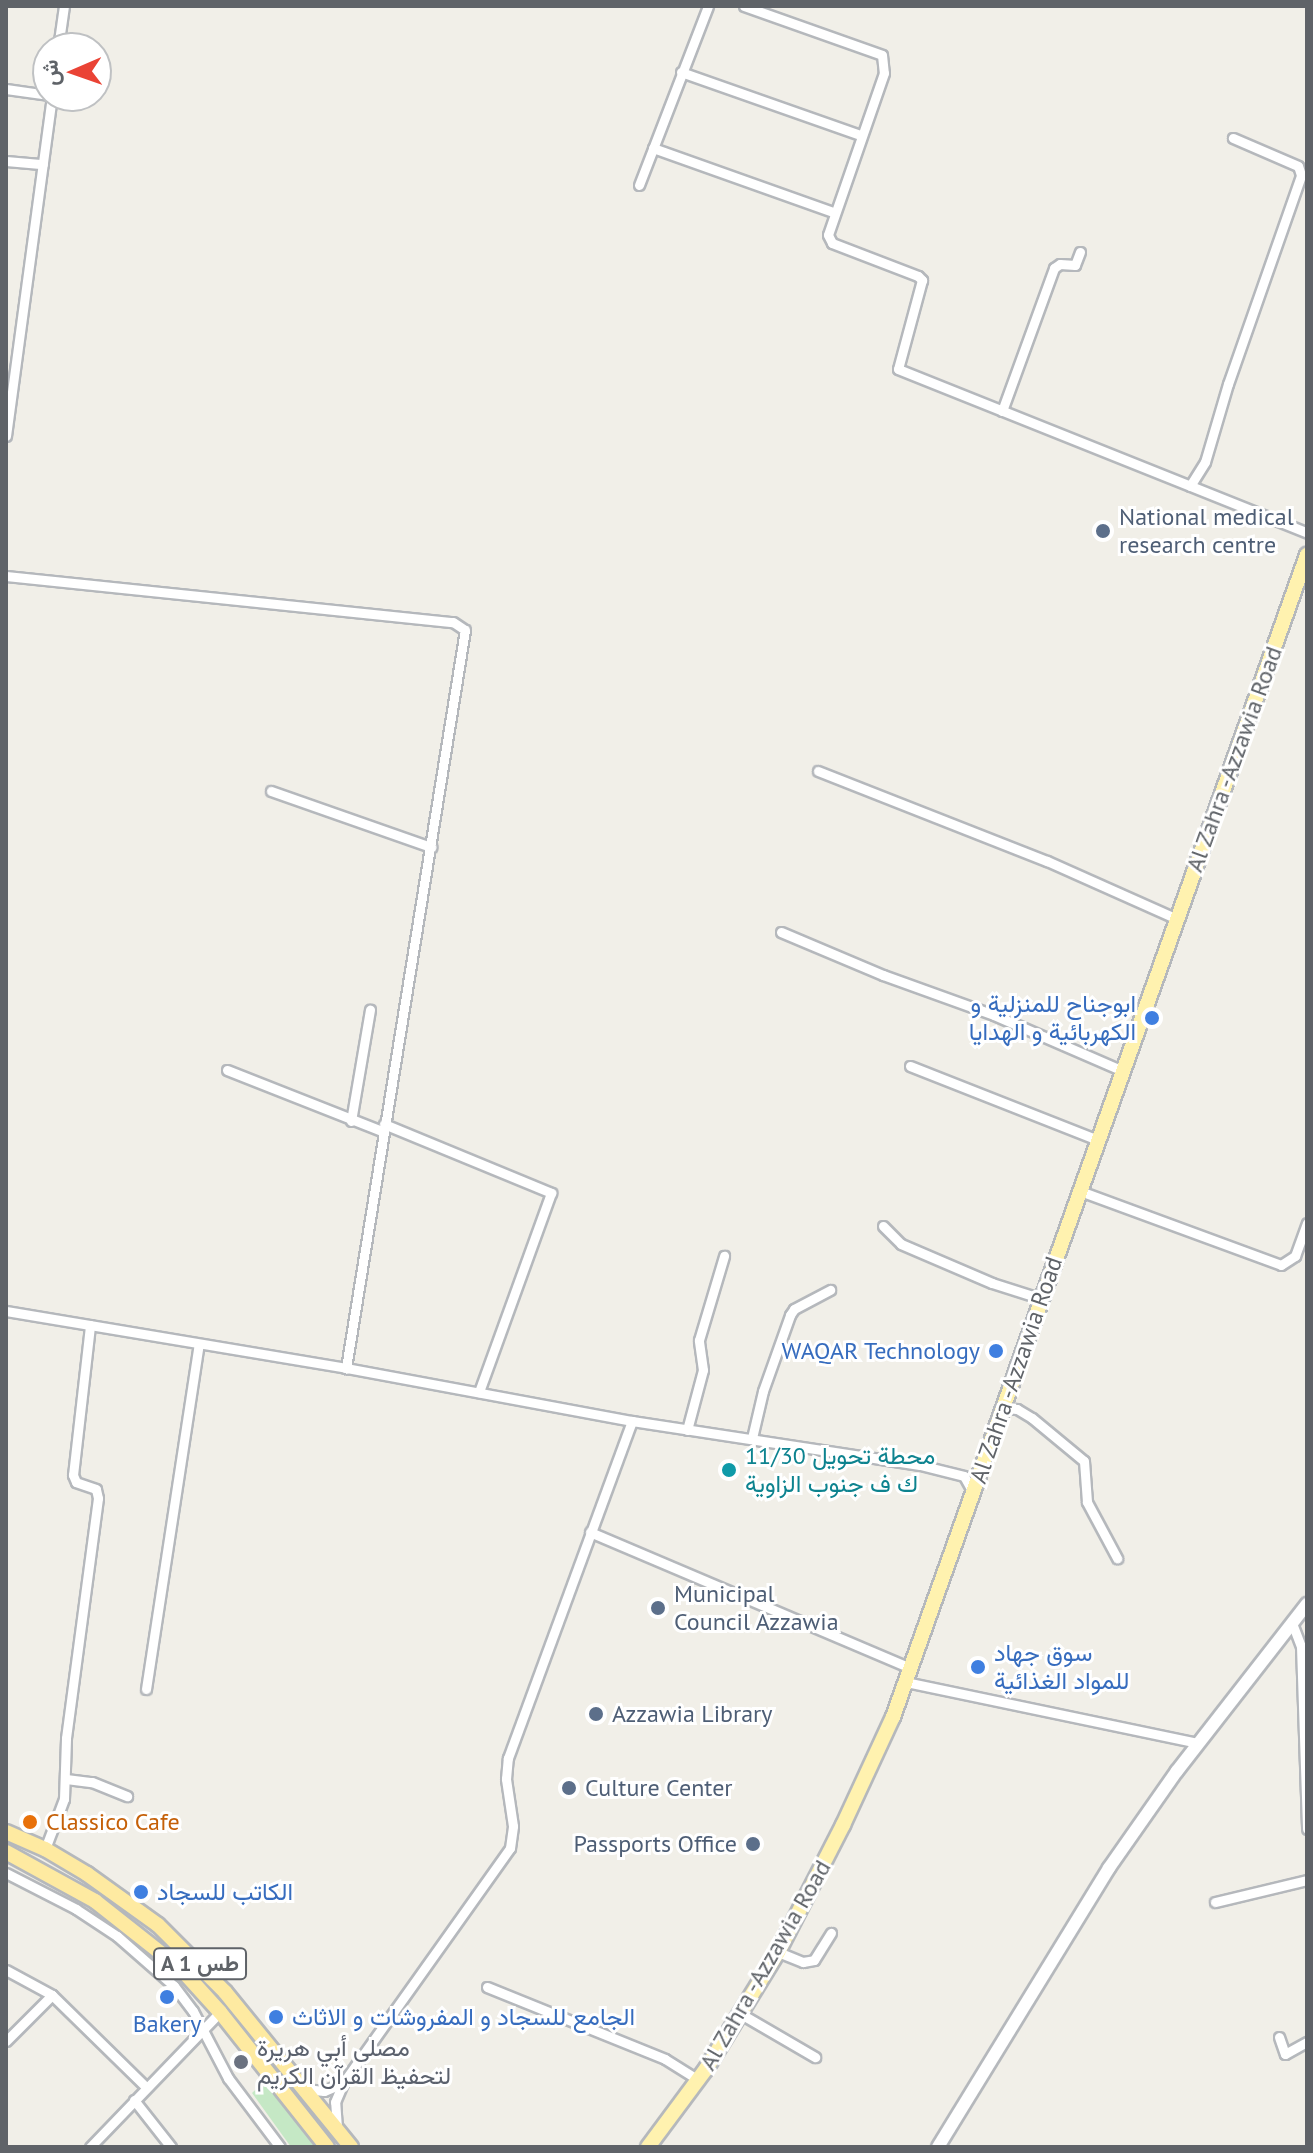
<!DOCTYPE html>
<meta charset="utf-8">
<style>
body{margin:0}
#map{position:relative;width:1313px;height:2153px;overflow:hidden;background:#f1efe8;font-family:"PT Sans",Vazirmatn,sans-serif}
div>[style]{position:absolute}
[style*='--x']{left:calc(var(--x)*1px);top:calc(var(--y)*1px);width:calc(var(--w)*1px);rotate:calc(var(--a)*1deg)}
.green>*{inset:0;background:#c5e8c5}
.roads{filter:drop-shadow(2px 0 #b5b8bc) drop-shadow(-2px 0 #b5b8bc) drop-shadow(0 2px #b5b8bc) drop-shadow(0 -2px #b5b8bc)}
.minor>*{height:9px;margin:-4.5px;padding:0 4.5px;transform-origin:4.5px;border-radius:4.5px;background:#fff}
.secondary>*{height:12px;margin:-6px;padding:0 6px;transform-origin:6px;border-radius:6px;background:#fff}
.primary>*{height:14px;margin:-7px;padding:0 7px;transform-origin:7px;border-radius:7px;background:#fff2af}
.trunk>*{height:14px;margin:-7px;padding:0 7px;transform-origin:7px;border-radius:7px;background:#feeaa1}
.dots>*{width:22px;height:22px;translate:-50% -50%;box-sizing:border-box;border:4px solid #fff;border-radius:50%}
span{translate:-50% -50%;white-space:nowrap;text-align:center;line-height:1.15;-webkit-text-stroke:6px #fff;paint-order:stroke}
.shield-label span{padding:2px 6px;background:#fff;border:2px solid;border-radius:6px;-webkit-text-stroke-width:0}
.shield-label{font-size:22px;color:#5f6368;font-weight:700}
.service-label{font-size:24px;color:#4e5e75}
.left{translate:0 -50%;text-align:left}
.right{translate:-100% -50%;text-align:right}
.street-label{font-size:24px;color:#5f6368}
.shop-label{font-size:24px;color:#366cbe}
.culture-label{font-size:24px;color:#0d838f}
.food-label{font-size:24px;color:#c56008}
.worship-label{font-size:24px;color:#5b616d}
.frame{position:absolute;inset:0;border:8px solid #5f6368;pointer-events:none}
.north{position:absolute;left:32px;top:32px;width:80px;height:80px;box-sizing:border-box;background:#fff;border:2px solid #bfc1c3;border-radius:50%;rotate:268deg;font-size:22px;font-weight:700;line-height:32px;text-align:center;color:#5f6368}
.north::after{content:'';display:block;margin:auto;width:28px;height:36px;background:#ea4335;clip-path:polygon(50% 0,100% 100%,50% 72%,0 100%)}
</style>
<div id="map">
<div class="green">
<i style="clip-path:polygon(268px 2078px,321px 2147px,291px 2147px,252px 2093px)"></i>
</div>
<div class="roads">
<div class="minor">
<i style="--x:744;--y:6;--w:146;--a:19.5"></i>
<i style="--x:882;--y:55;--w:18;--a:84"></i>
<i style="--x:884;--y:73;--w:171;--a:109.1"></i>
<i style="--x:828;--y:235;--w:9;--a:63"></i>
<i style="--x:832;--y:243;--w:92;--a:21"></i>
<i style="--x:918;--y:276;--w:6;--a:45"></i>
<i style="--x:922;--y:280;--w:92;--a:105.1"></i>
<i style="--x:898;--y:369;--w:441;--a:21.8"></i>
<i style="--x:58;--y:48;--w:42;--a:-81.9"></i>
<i style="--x:681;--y:72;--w:190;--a:19.4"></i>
<i style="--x:6;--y:89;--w:42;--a:8.1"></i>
<i style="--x:653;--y:148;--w:191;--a:19.6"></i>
<i style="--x:6;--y:161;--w:37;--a:5"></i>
<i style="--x:639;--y:185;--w:192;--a:-68.9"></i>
<i style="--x:1002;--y:411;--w:152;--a:-70"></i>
<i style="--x:1054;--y:268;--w:7;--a:-34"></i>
<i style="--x:1060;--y:264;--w:15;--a:4"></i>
<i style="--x:1075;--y:265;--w:14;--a:-69"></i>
<i style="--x:6;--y:436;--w:343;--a:-82.3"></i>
<i style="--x:1190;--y:486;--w:28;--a:-58"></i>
<i style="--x:1205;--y:462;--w:81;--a:-73.6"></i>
<i style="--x:1228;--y:384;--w:221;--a:-70.7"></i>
<i style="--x:1301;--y:175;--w:9;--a:-108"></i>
<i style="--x:1298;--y:166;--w:71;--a:-156.7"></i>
<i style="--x:6;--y:576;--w:449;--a:5.9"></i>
<i style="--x:453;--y:622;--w:14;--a:34"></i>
<i style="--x:465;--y:630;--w:748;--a:99.16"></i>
<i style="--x:818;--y:771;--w:246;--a:21.5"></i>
<i style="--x:1047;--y:861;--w:142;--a:24"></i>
<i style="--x:271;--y:791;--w:170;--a:19.3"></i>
<i style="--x:781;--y:932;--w:111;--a:22.9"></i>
<i style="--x:883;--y:975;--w:118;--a:19.8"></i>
<i style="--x:994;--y:1015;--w:141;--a:23.5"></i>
<i style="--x:910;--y:1066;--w:202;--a:21.5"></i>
<i style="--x:227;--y:1070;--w:167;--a:21.5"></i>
<i style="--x:351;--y:1121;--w:113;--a:-80.3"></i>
<i style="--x:384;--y:1124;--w:181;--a:22.4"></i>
<i style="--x:551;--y:1193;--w:212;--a:109.9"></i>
<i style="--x:1080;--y:1191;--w:214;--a:20.2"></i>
<i style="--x:1281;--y:1265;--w:17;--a:-33"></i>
<i style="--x:1295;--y:1256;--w:35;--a:-70"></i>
<i style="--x:883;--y:1226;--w:25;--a:45"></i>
<i style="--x:901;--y:1244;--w:99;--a:23.2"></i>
<i style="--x:992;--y:1283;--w:52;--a:17.7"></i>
<i style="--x:6;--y:1311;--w:345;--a:9.5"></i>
<i style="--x:346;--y:1368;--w:291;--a:10.5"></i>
<i style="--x:632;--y:1421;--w:291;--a:8.7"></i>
<i style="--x:920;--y:1465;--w:45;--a:14"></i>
<i style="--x:964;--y:1476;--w:18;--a:61"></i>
<i style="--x:1004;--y:1408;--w:13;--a:4"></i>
<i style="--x:1017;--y:1409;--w:17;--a:31"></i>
<i style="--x:1032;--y:1418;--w:67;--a:39.6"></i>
<i style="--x:1084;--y:1461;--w:41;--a:85.8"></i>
<i style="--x:1087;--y:1502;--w:64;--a:61.8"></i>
<i style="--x:687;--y:1430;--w:62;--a:-75.1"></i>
<i style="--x:703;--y:1370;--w:30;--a:-98"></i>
<i style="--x:699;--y:1340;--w:88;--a:-73.4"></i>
<i style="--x:752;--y:1438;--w:48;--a:-76.8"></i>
<i style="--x:763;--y:1391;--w:81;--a:-70.4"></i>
<i style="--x:790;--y:1315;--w:7;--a:-56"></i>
<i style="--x:794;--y:1309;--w:41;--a:-27.8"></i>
<i style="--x:590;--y:1532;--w:349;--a:23"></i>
<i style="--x:1292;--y:1623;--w:25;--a:69"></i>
<i style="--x:1301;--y:1646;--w:183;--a:88.1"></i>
<i style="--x:906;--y:1682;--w:298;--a:11.8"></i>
<i style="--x:146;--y:1689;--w:349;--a:-81.3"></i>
<i style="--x:66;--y:1779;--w:26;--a:7"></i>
<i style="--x:92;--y:1782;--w:38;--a:22"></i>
<i style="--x:45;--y:1849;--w:53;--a:-69.2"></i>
<i style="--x:64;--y:1799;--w:61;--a:-88.1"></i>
<i style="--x:66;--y:1738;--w:242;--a:-82.4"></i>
<i style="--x:98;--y:1498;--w:9;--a:-103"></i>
<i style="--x:96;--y:1489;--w:21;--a:-161"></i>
<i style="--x:76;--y:1482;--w:8;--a:-113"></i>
<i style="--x:73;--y:1475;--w:151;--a:-83.5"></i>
<i style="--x:6;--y:1873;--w:79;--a:27.2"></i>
<i style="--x:76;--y:1909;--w:49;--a:33.4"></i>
<i style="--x:117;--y:1936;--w:76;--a:41.3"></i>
<i style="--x:174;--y:1986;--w:31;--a:53"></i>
<i style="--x:193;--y:2011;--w:76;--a:62.4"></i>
<i style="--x:228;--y:2078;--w:86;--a:53"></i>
<i style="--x:1215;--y:1902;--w:95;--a:-13.4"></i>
<i style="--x:778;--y:1952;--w:27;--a:22"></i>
<i style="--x:803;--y:1962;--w:11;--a:-10"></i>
<i style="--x:814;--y:1960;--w:32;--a:-58"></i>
<i style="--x:6;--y:1970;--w:52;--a:28.5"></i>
<i style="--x:52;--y:1995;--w:132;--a:44.4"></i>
<i style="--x:487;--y:1987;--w:192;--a:22"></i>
<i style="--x:665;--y:2059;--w:40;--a:32"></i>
<i style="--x:741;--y:2014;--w:86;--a:30.2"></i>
<i style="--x:1279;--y:2037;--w:18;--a:71"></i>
<i style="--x:1285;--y:2054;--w:25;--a:-29"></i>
<i style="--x:6;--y:2041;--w:65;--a:-45"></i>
<i style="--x:305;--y:2089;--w:19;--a:6"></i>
<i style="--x:324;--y:2091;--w:21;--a:-23"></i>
<i style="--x:134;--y:2100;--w:60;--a:51.8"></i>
<i style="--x:337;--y:2128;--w:26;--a:-94"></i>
<i style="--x:335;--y:2102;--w:21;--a:-67"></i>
<i style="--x:343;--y:2083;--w:288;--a:-54.6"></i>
<i style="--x:510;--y:1848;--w:22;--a:-82"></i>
<i style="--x:513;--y:1826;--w:48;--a:-98.5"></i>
<i style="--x:506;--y:1779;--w:21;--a:-85"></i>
<i style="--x:508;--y:1758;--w:359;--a:-69.8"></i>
<i style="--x:90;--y:2147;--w:187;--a:-46.1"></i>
</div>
<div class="secondary">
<i style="--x:938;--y:2147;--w:327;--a:-58.5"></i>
<i style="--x:1109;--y:1868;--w:118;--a:-55"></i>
<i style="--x:1177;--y:1771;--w:212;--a:-52.1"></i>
</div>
<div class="primary">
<i style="--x:648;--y:2147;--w:97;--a:-53.4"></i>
<i style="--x:706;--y:2069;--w:137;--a:-58.4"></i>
<i style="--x:778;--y:1952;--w:143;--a:-62.9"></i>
<i style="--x:843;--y:1825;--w:119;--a:-65.2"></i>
<i style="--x:893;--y:1717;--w:1234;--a:-70.39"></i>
</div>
<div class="trunk">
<i style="--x:6;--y:1832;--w:43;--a:23.6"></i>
<i style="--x:45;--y:1849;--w:49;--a:30.8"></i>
<i style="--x:87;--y:1874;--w:87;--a:35.7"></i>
<i style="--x:158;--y:1925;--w:95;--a:45"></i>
<i style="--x:225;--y:1992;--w:200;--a:50.9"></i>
<i style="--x:6;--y:1852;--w:102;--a:28.8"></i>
<i style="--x:95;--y:1901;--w:110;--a:38.3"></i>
<i style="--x:181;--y:1969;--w:58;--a:47.8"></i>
<i style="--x:220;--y:2012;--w:172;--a:51.6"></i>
</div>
</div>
<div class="dots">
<i style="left:1103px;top:531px;background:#5c6f8a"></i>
<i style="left:1152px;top:1018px;background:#3f7fe0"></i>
<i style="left:996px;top:1351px;background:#3f7fe0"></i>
<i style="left:729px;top:1470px;background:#0f9aa8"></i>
<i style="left:658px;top:1608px;background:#5c6f8a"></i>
<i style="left:978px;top:1667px;background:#3f7fe0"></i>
<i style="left:596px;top:1714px;background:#5c6f8a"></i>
<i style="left:569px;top:1788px;background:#5c6f8a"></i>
<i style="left:30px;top:1822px;background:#e8710a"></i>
<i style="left:753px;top:1844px;background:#5c6f8a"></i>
<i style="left:141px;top:1892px;background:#3f7fe0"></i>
<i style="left:167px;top:1997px;background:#3f7fe0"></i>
<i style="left:276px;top:2017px;background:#3f7fe0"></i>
<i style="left:241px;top:2062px;background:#6b7280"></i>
</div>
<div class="shield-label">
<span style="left:200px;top:1964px">A 1 طس</span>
</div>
<div class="service-label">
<span class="left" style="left:1119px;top:531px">National medical<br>research centre</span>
<span class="left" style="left:674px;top:1608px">Municipal<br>Council Azzawia</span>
<span class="left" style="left:612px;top:1714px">Azzawia Library</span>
<span class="left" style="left:585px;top:1788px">Culture Center</span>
<span class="right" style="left:737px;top:1844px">Passports Office</span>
</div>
<div class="street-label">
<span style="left:1234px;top:759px;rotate:-70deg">Al Zahra -Azzawia Road</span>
<span style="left:1016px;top:1370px;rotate:-71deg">Al Zahra -Azzawia Road</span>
<span style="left:765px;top:1965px;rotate:-60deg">Al Zahra -Azzawia Road</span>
</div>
<div class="shop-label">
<span class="right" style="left:1136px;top:1018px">ابوجناح للمنزلية و<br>الكهربائية و الهدايا</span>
<span class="right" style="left:980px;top:1351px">WAQAR Technology</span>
<span class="left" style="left:994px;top:1667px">سوق جهاد<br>للمواد الغذائية</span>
<span class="left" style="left:157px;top:1892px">الكاتب للسجاد</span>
<span class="left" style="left:292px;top:2017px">الجامع للسجاد و المفروشات و الاثاث</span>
<span style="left:167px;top:2024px">Bakery</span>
</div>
<div class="culture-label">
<span class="left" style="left:745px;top:1470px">محطة تحويل 11/30<br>ك ف جنوب الزاوية</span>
</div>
<div class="food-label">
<span class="left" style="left:46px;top:1822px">Classico Cafe</span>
</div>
<div class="worship-label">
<span class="left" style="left:257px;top:2062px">مصلى أبي هريرة<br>لتحفيظ القرآن الكريم</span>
</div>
<div class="frame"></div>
<div class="north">ش</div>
</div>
